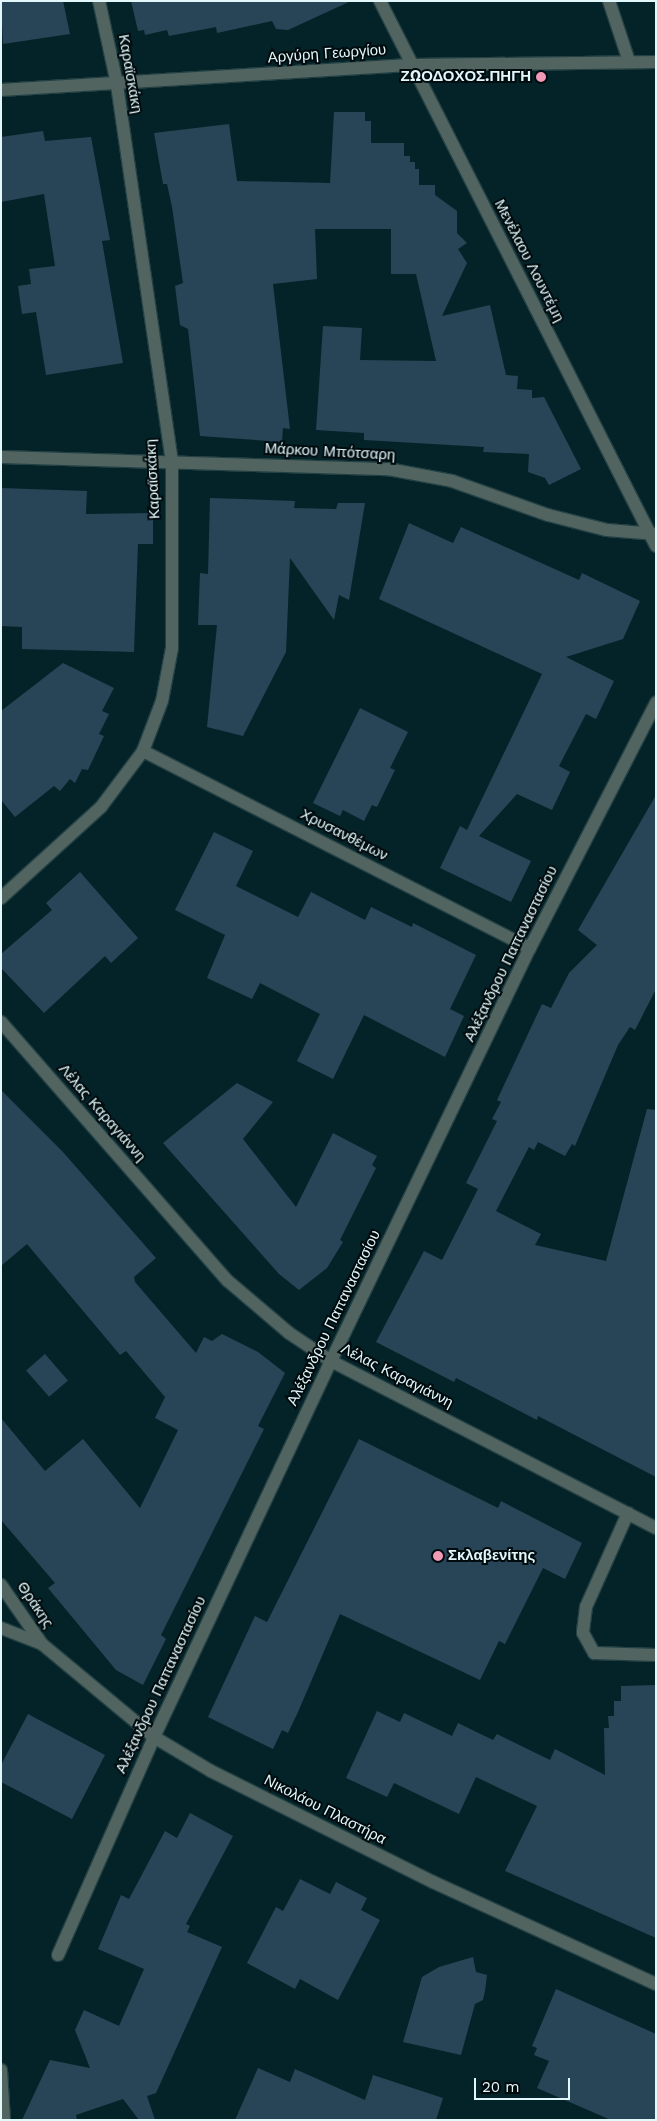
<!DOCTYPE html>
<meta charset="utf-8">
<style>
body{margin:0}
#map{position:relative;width:657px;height:2121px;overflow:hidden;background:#042328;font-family:"Work Sans",sans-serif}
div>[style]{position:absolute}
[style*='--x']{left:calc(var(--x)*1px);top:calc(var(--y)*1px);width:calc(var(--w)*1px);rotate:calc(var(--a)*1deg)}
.building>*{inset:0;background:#284457;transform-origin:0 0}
.roads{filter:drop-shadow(1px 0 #234145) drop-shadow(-1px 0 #234145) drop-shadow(0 1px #234145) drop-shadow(0 -1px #234145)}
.service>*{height:12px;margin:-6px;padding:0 6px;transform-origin:6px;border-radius:6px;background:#52645f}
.minor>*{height:12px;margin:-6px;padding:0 6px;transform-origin:6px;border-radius:6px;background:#52645f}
.dots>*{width:14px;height:14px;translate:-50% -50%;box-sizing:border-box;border:2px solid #000b0e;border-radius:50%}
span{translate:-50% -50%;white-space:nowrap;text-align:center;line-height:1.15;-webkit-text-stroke:4px #000b0e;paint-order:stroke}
.street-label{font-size:15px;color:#e1f7fa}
.poi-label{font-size:15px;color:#e1f7fa;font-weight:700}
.right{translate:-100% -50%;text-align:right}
.left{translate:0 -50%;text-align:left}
.frame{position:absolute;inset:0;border:2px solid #e1f7fa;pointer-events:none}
.scale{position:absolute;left:474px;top:2078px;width:96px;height:22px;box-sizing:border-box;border:2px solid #e1f7fa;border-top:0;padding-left:6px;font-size:15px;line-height:18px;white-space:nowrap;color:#e1f7fa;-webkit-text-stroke:4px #000b0e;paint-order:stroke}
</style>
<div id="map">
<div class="building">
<i style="clip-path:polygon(1px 1px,63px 1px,70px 34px,3px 44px)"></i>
<i style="clip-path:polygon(131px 1px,351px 1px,288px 30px,276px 29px,272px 21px,217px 33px,216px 27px,169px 36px,167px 30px,145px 35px,144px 30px,138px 31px)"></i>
<i style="clip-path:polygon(334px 112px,365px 112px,365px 121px,371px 121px,371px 143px,404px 143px,404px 156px,410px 156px,410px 162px,415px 162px,415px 169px,419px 169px,419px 185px,435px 185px,435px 195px,457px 211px,457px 233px,467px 243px,458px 249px,467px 263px,442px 316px,490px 305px,506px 375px,518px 376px,517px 389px,532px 390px,532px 398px,544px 397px,581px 469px,549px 485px,545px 478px,528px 472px,529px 454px,483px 452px,484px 447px,364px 440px,364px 433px,316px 430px,323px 326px,362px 328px,360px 360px,436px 361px,416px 274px,391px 274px,391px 229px,315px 229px,317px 279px,273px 284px,290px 429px,283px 428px,282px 442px,200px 436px,188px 329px,180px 325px,175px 286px,183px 283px,172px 207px,167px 184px,163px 184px,154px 133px,229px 124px,237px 181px,330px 183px)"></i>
<i style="clip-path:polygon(43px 131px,45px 141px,91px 137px,110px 240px,102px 241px,123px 363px,46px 375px,36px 312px,22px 314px,18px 286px,31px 284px,29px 269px,55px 266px,44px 194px,1px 202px,1px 137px)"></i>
<i style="clip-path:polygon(1px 488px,87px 491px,86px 514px,153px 513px,153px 544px,138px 544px,134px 652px,22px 649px,22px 627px,1px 626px)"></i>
<i style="clip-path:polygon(210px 498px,295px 501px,294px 508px,336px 509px,338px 503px,365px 503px,349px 600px,339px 595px,334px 620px,290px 558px,286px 652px,243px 736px,207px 727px,217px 625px,198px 625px,200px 573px,208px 574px)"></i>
<i style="clip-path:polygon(409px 523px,453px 543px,461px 527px,579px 580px,582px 573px,640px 601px,623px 639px,566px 657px,614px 681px,596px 719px,586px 714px,559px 766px,570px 772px,552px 810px,517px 794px,479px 836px,531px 861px,511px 902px,440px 868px,460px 826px,467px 830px,542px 674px,379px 599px)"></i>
<i style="clip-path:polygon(63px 663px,114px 688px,102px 711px,109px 714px,99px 734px,104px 736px,88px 770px,82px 769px,75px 783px,70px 779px,60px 791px,54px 786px,15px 817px,1px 800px,1px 711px)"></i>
<i style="clip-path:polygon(360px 708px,408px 732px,390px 768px,395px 770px,377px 807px,372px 805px,364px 821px,343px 810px,340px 816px,313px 803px)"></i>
<i style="clip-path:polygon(656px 795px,656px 989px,635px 1030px,630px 1027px,618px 1045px,575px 1146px,572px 1144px,565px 1156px,538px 1142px,534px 1150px,529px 1147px,496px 1211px,541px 1234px,535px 1245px,606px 1261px,647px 1109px,656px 1110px,656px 1477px,538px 1416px,537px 1420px,456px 1378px,454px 1382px,376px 1342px,424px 1251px,442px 1260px,478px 1189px,466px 1183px,497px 1121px,492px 1119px,501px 1102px,497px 1100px,542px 1004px,551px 1008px,569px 973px,597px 945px,578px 930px)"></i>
<i style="clip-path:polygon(214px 832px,253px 851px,236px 886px,298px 917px,311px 892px,365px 920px,371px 907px,412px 927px,413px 923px,476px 955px,450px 1009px,464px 1016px,445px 1057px,364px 1015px,333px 1079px,297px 1061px,320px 1014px,260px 983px,252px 999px,207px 978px,225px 935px,175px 910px)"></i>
<i style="clip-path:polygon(80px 872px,138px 938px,111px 963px,105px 956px,44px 1013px,1px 968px,1px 954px,52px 910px,46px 903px)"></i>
<i style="clip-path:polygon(237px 1083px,273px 1102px,243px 1139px,296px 1207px,333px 1133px,377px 1156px,372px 1165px,376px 1168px,340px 1240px,343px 1242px,327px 1268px,299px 1290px,279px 1274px,163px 1143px)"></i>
<i style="clip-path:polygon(1px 1090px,62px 1151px,156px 1258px,134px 1277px,135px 1282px,196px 1353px,204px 1337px,212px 1341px,222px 1334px,258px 1352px,285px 1373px,258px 1426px,264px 1429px,161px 1635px,166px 1639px,143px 1685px,116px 1670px,48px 1588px,55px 1583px,1px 1520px,1px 1418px,45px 1471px,83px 1439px,140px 1508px,178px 1430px,155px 1418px,165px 1397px,126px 1351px,120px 1355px,27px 1244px,1px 1266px)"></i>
<i style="left:45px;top:1354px;width:35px;height:25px;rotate:49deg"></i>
<i style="clip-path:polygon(359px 1439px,498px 1508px,501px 1501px,582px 1543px,565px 1579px,543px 1568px,505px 1644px,499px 1641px,480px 1680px,340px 1614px,298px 1712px,288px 1733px,282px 1730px,273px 1749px,208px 1717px,255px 1616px,267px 1622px)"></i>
<i style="clip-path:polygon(656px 1685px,656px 1938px,505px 1871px,537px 1806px,476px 1777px,459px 1814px,394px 1783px,387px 1797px,346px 1778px,377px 1711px,400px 1722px,404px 1713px,452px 1736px,458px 1723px,493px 1740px,497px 1734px,550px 1760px,555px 1749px,605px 1775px,604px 1728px,609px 1728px,608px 1716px,614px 1716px,614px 1701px,621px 1701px,621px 1686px)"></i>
<i style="clip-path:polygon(28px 1714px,105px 1755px,72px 1819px,1px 1782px,1px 1765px)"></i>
<i style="clip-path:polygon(190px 1813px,233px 1836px,186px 1924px,190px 1926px,187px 1932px,222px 1947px,156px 2093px,147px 2096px,155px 2120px,139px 2120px,123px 2099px,76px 2115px,77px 2120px,22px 2120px,50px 2060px,90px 2068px,75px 2030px,84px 2010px,119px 2026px,144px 1969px,98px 1949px,121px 1895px,129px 1899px,165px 1831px,177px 1838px)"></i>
<i style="clip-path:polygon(300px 1879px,330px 1894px,336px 1882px,367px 1898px,361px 1910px,380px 1920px,338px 2000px,300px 1979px,295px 1989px,247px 1963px,276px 1907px,283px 1911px)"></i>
<i style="clip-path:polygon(473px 1957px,476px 1972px,487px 1975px,485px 1991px,483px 2000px,475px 2004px,461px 2055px,403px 2042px,422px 1977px,439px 1967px)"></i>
<i style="clip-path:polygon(556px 1989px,656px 2034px,656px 2120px,611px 2120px,537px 2088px,549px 2061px,534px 2055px,537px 2048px,532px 2046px)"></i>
<i style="clip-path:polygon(258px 2068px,290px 2082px,295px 2069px,365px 2100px,373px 2075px,443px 2098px,436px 2120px,235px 2120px)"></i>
</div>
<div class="roads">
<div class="service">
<i style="--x:628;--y:1513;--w:103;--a:114.1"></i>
<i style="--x:586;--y:1607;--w:26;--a:97"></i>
<i style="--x:583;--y:1633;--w:23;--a:61"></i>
<i style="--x:594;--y:1653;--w:62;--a:1.8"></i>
</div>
<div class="minor">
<i style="--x:380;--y:1;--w:611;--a:63.14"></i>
<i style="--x:609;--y:1;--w:63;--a:71.6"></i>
<i style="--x:1;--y:90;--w:413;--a:-3.5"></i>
<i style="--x:413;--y:65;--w:243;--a:-0.7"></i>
<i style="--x:1;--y:457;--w:387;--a:1.8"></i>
<i style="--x:388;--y:469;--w:65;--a:10.6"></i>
<i style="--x:452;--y:481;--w:102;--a:19.5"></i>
<i style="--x:548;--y:515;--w:61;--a:14.3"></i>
<i style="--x:607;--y:530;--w:49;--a:4.7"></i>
<i style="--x:143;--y:751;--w:434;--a:27"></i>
<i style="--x:1;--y:898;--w:135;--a:-42.3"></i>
<i style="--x:101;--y:807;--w:70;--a:-53.1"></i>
<i style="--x:143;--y:751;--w:53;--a:-69.2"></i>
<i style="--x:162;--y:701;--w:54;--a:-79.3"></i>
<i style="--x:172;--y:648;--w:186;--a:-90"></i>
<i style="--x:172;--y:462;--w:382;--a:-98.3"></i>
<i style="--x:117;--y:84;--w:85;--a:-102.2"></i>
<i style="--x:1;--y:1022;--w:344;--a:48.8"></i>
<i style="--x:228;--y:1281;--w:80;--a:40.4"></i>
<i style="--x:289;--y:1333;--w:50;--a:33.7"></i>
<i style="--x:331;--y:1361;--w:365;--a:27.2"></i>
<i style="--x:1;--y:1585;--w:72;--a:55.2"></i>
<i style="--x:1;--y:1628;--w:44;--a:21.3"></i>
<i style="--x:42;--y:1644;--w:146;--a:39.7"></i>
<i style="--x:154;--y:1737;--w:66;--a:30.8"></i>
<i style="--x:211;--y:1771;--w:248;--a:26.6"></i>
<i style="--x:433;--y:1882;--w:245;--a:24.6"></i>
<i style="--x:58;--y:1955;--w:238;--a:-66.2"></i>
<i style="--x:154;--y:1737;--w:416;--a:-64.8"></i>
<i style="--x:331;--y:1361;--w:458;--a:-64.3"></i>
<i style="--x:530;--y:948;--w:276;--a:-62.8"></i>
<i style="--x:1;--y:2070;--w:50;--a:86.6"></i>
</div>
</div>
<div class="dots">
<i style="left:541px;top:77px;background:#f09ab6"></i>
<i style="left:438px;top:1556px;background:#f09ab6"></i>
</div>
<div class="street-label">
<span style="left:327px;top:54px;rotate:-4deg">Αργύρη Γεωργίου</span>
<span style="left:130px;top:74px;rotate:80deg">Καραϊσκάκη</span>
<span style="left:529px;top:261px;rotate:63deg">Μενέλαου Λουντέμη</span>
<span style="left:330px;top:452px;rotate:3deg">Μάρκου Μπότσαρη</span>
<span style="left:153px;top:479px;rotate:-93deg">Καραϊσκάκη</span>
<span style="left:344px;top:835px;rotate:27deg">Χρυσανθέμων</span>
<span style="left:511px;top:954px;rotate:-64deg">Αλέξανδρου Παπαναστασίου</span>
<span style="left:102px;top:1113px;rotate:49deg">Λέλας Καραγιάννη</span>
<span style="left:334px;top:1318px;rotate:-64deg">Αλέξανδρου Παπαναστασίου</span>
<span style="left:397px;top:1376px;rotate:27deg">Λέλας Καραγιάννη</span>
<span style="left:35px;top:1605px;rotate:56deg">Θράκης</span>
<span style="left:161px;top:1685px;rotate:-65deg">Αλέξανδρου Παπαναστασίου</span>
<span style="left:325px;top:1810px;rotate:27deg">Νικολάου Πλαστήρα</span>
</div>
<div class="poi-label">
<span class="right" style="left:531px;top:77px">ΖΩΟΔΟΧΟΣ.ΠΗΓΗ</span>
<span class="left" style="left:448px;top:1556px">Σκλαβενίτης</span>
</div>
<div class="frame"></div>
<div class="scale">20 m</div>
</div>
